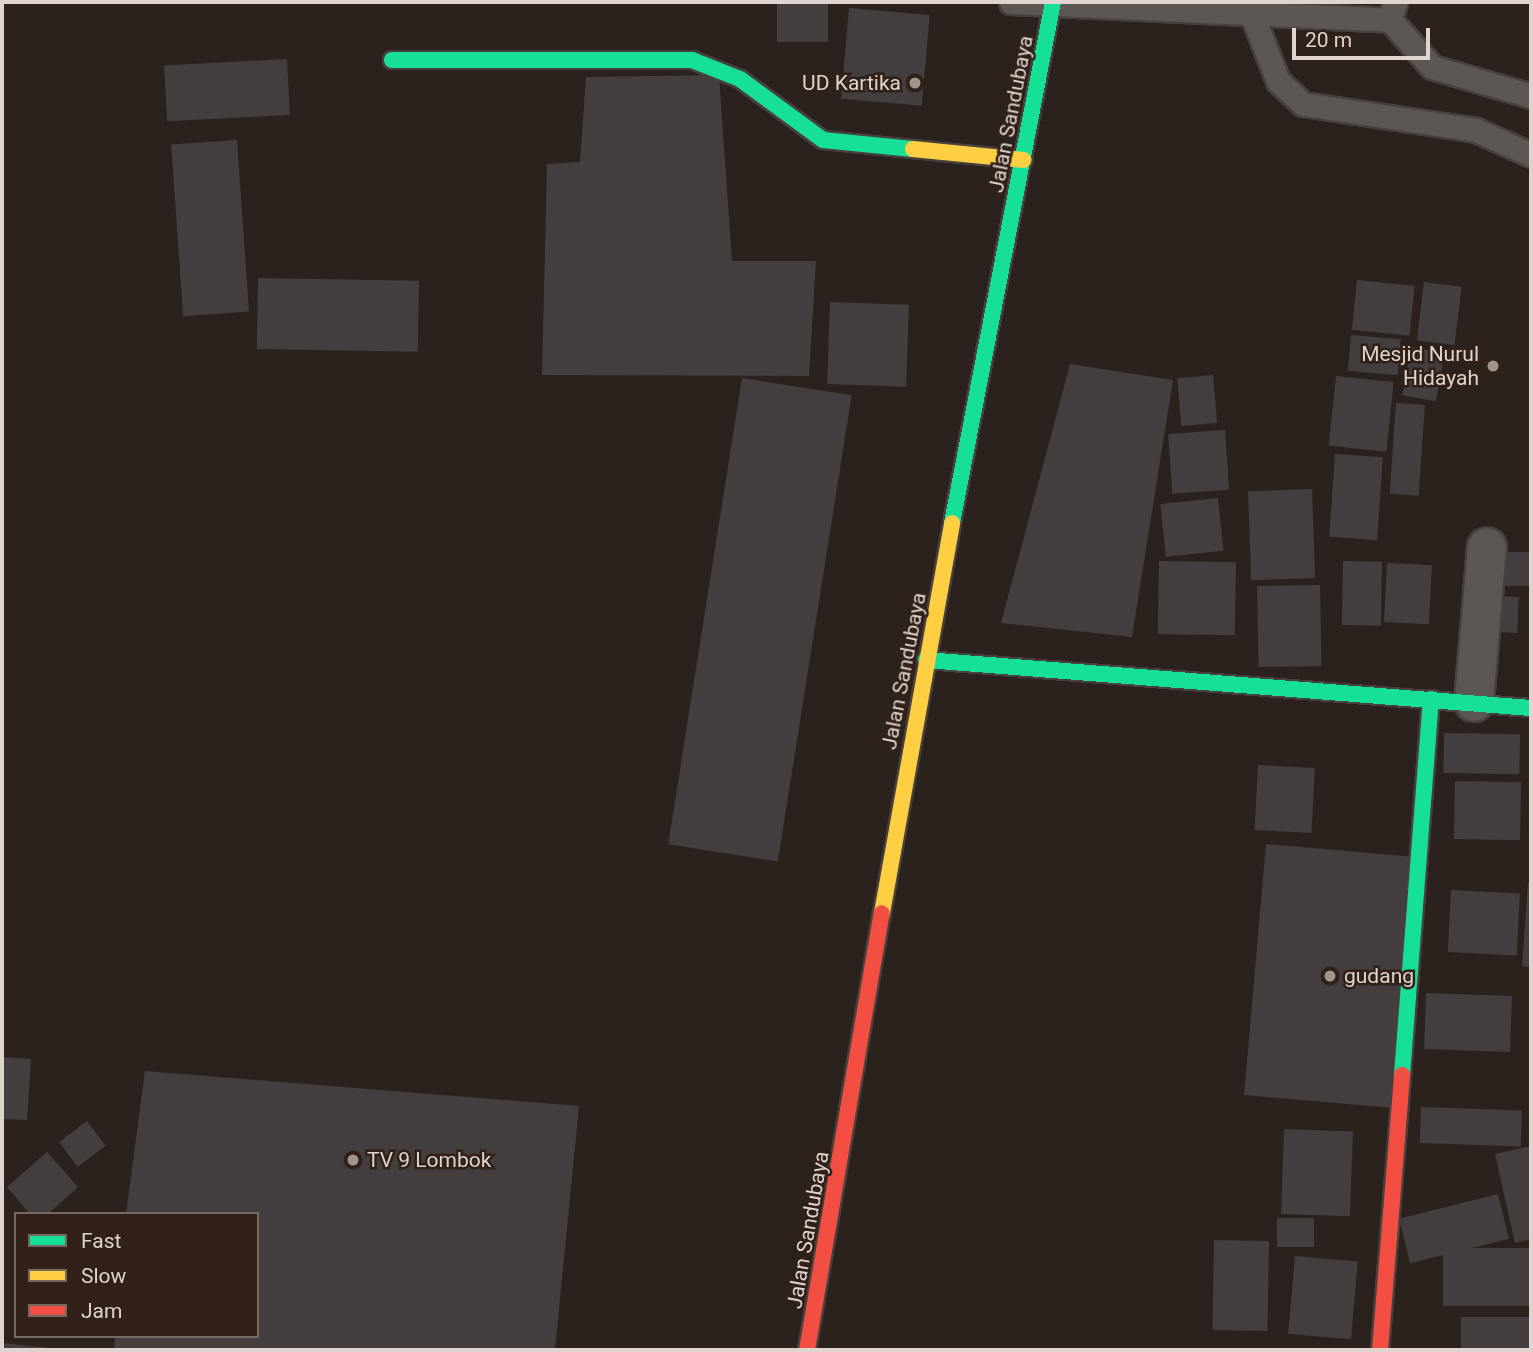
<!DOCTYPE html>
<style>
body{margin:0}
#map{position:relative;width:1533px;height:1352px;overflow:hidden;background:#2b221e;font-family:Roboto,sans-serif}
div>[style]{position:absolute}
[style*='--x']{left:calc(var(--x)*1px);top:calc(var(--y)*1px);width:calc(var(--w)*1px);rotate:calc(var(--a)*1deg)}
.building>*{inset:0;background:#453e3f;transform-origin:0 0}
.roads{filter:drop-shadow(2px 0 #48403c) drop-shadow(-2px 0 #48403c) drop-shadow(0 2px #48403c) drop-shadow(0 -2px #48403c)}
.lane>*{height:23px;margin:-11.5px;padding:0 11.5px;transform-origin:11.5px;border-radius:11.5px;background:#5d5753}
.street>*{height:38px;margin:-19px;padding:0 19px;transform-origin:19px;border-radius:19px;background:#5d5753}
.fast>*{height:16px;margin:-8px;padding:0 8px;transform-origin:8px;border-radius:8px;background:#16e098}
.slow>*{height:16px;margin:-8px;padding:0 8px;transform-origin:8px;border-radius:8px;background:#ffcf43}
.jam>*{height:16px;margin:-8px;padding:0 8px;transform-origin:8px;border-radius:8px;background:#f24e42}
.dots>*{width:19px;height:19px;translate:-50% -50%;box-sizing:border-box;border:4px solid #312118;border-radius:50%}
span{translate:-50% -50%;white-space:nowrap;text-align:center;line-height:1.15;-webkit-text-stroke:5px #312118;paint-order:stroke}
.poi-label{font-size:21px;color:#dfd4ce}
.right{translate:-100% -50%;text-align:right}
.left{translate:0 -50%;text-align:left}
.street-label{font-size:21px;color:#dfd4ce}
.frame{position:absolute;inset:0;border:4px solid #dfd4ce;pointer-events:none}
.legend{position:absolute;left:14px;top:1212px;width:245px;height:126px;box-sizing:border-box;background:#312118;border:2px solid #776961;margin:0;padding:9px 12px;list-style:none;font-size:21px;color:#dfd4ce}
.legend li{display:flex;align-items:center;gap:14px;height:35px}
.legend b{width:35px;border:2px solid #776961}
.scale{position:absolute;left:1292px;top:28px;width:138px;height:32px;box-sizing:border-box;border:4px solid #dfd4ce;border-top:0;padding-left:9px;font-size:21px;line-height:24px;white-space:nowrap;color:#dfd4ce;-webkit-text-stroke:5px #312118;paint-order:stroke}
</style>
<div id="map">
<div class="building">
<i style="left:777px;top:2px;width:51px;height:40px"></i>
<i style="left:849px;top:8px;width:81px;height:91px;rotate:5deg"></i>
<i style="left:287px;top:59px;width:56px;height:123px;rotate:87deg"></i>
<i style="clip-path:polygon(719px 75px,732px 261px,816px 261px,809px 376px,542px 375px,547px 164px,580px 162px,586px 77px)"></i>
<i style="left:237px;top:140px;width:172px;height:66px;rotate:86deg"></i>
<i style="left:258px;top:278px;width:161px;height:71px;rotate:1deg"></i>
<i style="left:1357px;top:280px;width:58px;height:50px;rotate:6deg"></i>
<i style="left:1424px;top:282px;width:38px;height:59px;rotate:7deg"></i>
<i style="left:830px;top:302px;width:79px;height:82px;rotate:2deg"></i>
<i style="left:1351px;top:335px;width:50px;height:36px;rotate:5deg"></i>
<i style="left:1411px;top:347px;width:34px;height:49px;rotate:10deg"></i>
<i style="clip-path:polygon(1070px 364px,1173px 380px,1132px 637px,1001px 623px)"></i>
<i style="left:1213px;top:375px;width:48px;height:36px;rotate:85deg"></i>
<i style="left:1336px;top:376px;width:58px;height:70px;rotate:6deg"></i>
<i style="left:742px;top:378px;width:111px;height:472px;rotate:9deg"></i>
<i style="left:1396px;top:403px;width:29px;height:91px;rotate:4deg"></i>
<i style="left:1225px;top:430px;width:60px;height:57px;rotate:86deg"></i>
<i style="left:1335px;top:454px;width:48px;height:83px;rotate:4deg"></i>
<i style="left:1312px;top:489px;width:89px;height:64px;rotate:88deg"></i>
<i style="left:1218px;top:498px;width:53px;height:58px;rotate:84deg"></i>
<i style="left:1503px;top:552px;width:28px;height:34px"></i>
<i style="left:1159px;top:561px;width:77px;height:73px;rotate:1deg"></i>
<i style="left:1343px;top:561px;width:39px;height:64px;rotate:1deg"></i>
<i style="left:1387px;top:563px;width:45px;height:59px;rotate:3deg"></i>
<i style="left:1320px;top:585px;width:81px;height:63px;rotate:89deg"></i>
<i style="left:1499px;top:596px;width:20px;height:36px;rotate:3deg"></i>
<i style="left:1444px;top:733px;width:76px;height:40px;rotate:1deg"></i>
<i style="left:1258px;top:765px;width:57px;height:65px;rotate:3deg"></i>
<i style="left:1455px;top:781px;width:66px;height:58px;rotate:1deg"></i>
<i style="left:1266px;top:844px;width:147px;height:252px;rotate:5deg"></i>
<i style="clip-path:polygon(1528px 882px,1531px 883px,1531px 967px,1522px 966px)"></i>
<i style="left:1451px;top:890px;width:69px;height:62px;rotate:3deg"></i>
<i style="left:1426px;top:993px;width:86px;height:56px;rotate:2deg"></i>
<i style="clip-path:polygon(2px 1057px,31px 1059px,27px 1120px,2px 1119px)"></i>
<i style="clip-path:polygon(145px 1071px,579px 1106px,555px 1350px,114px 1350px,115px 1336px,257px 1336px,257px 1214px,126px 1214px)"></i>
<i style="left:1421px;top:1107px;width:101px;height:36px;rotate:2deg"></i>
<i style="left:87px;top:1121px;width:31px;height:35px;rotate:53deg"></i>
<i style="left:1284px;top:1129px;width:69px;height:85px;rotate:2deg"></i>
<i style="clip-path:polygon(1531px 1146px,1531px 1239px,1515px 1243px,1495px 1154px)"></i>
<i style="clip-path:polygon(47px 1152px,78px 1187px,48px 1214px,30px 1214px,7px 1187px)"></i>
<i style="left:1498px;top:1194px;width:46px;height:102px;rotate:76deg"></i>
<i style="left:1277px;top:1218px;width:37px;height:29px"></i>
<i style="left:1214px;top:1240px;width:55px;height:90px;rotate:1deg"></i>
<i style="left:1531px;top:1248px;width:58px;height:88px;rotate:90deg"></i>
<i style="left:1295px;top:1256px;width:63px;height:78px;rotate:5deg"></i>
<i style="left:1531px;top:1317px;width:33px;height:70px;rotate:90deg"></i>
<i style="clip-path:polygon(2px 1343px,51px 1348px,51px 1350px,2px 1350px)"></i>
</div>
<div class="roads">
<div class="lane">
<i style="--x:1011;--y:2;--w:379;--a:2.7"></i>
<i style="--x:1390;--y:20;--w:19;--a:-74"></i>
<i style="--x:1251;--y:12;--w:74;--a:68.6"></i>
<i style="--x:1278;--y:81;--w:34;--a:43"></i>
<i style="--x:1303;--y:104;--w:175;--a:8.5"></i>
<i style="--x:1476;--y:130;--w:60;--a:24.4"></i>
<i style="--x:1390;--y:20;--w:63;--a:48.2"></i>
<i style="--x:1432;--y:67;--w:103;--a:16.3"></i>
</div>
<div class="street">
<i style="--x:1474;--y:702;--w:155;--a:-85.2"></i>
</div>
<div class="fast">
<i style="--x:392;--y:60;--w:300;--a:0"></i>
<i style="--x:692;--y:60;--w:52;--a:21.6"></i>
<i style="--x:740;--y:79;--w:103;--a:36.3"></i>
<i style="--x:823;--y:140;--w:90;--a:5.7"></i>
<i style="--x:952;--y:523;--w:531;--a:-79.03"></i>
<i style="--x:926;--y:660;--w:607;--a:4.54"></i>
<i style="--x:1402;--y:1075;--w:377;--a:-85.6"></i>
</div>
<div class="slow">
<i style="--x:913;--y:149;--w:111;--a:5.7"></i>
<i style="--x:882;--y:913;--w:396;--a:-79.8"></i>
</div>
<div class="jam">
<i style="--x:807;--y:1350;--w:443;--a:-80.3"></i>
<i style="--x:1380;--y:1350;--w:276;--a:-85.4"></i>
</div>
</div>
<div class="dots">
<i style="left:915px;top:83px;background:#a09690"></i>
<i style="left:1493px;top:366px;background:#a09690"></i>
<i style="left:1330px;top:976px;background:#a09690"></i>
<i style="left:353px;top:1160px;background:#a09690"></i>
</div>
<div class="poi-label">
<span class="right" style="left:901px;top:83px">UD Kartika</span>
<span class="right" style="left:1479px;top:366px">Mesjid Nurul<br>Hidayah</span>
<span class="left" style="left:1344px;top:976px">gudang</span>
<span class="left" style="left:367px;top:1160px">TV 9 Lombok</span>
</div>
<div class="street-label">
<span style="left:1011px;top:114px;rotate:-79deg">Jalan Sandubaya</span>
<span style="left:904px;top:671px;rotate:-79deg">Jalan Sandubaya</span>
<span style="left:808px;top:1230px;rotate:-80deg">Jalan Sandubaya</span>
</div>
<div class="frame"></div>
<ul class="legend">
<li><b style="height:9px;background:#16e098"></b>Fast</li>
<li><b style="height:9px;background:#ffcf43"></b>Slow</li>
<li><b style="height:9px;background:#f24e42"></b>Jam</li>
</ul>
<div class="scale">20 m</div>
</div>
